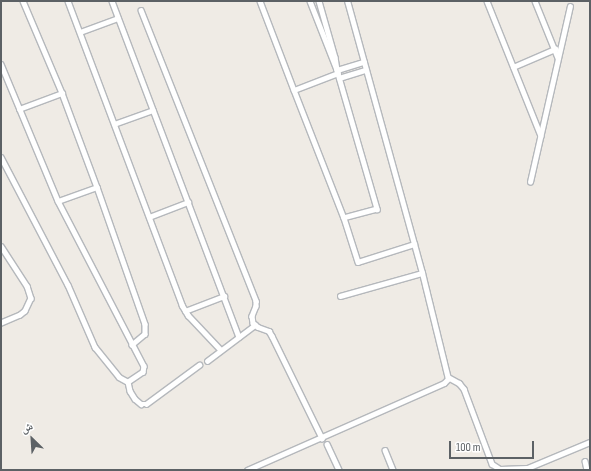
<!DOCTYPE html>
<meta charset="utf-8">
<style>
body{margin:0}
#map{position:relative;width:591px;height:471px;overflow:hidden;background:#efebe5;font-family:"Sofia Sans Condensed","Noto Naskh Arabic",sans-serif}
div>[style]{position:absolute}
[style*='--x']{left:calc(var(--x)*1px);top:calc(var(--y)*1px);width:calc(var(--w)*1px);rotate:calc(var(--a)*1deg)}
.roads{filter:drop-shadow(1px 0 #b5b8bc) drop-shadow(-1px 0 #b5b8bc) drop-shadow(0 1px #b5b8bc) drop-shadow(0 -1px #b5b8bc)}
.street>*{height:4.5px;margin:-2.25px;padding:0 2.25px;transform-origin:2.25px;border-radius:2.25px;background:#fff}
span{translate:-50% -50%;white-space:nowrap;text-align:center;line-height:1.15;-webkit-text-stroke:3px #fff;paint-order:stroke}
.frame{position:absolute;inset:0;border:2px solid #5c6165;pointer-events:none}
.north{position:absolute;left:12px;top:419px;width:40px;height:40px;-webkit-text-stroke:3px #fff;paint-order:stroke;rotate:335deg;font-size:11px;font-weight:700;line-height:16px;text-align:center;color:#5c6165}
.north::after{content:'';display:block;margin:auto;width:14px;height:18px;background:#5c6165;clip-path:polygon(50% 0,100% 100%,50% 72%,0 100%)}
.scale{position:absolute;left:449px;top:441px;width:85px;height:18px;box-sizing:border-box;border:2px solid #5c6165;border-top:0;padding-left:5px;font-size:12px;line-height:14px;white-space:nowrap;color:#5c6165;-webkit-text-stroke:3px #fff;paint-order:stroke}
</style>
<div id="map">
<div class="roads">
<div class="street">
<i style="--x:23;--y:1;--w:100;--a:67"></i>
<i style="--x:62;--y:93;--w:100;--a:69.6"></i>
<i style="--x:97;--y:187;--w:145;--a:70.7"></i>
<i style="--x:145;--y:324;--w:10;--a:90"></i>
<i style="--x:145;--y:334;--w:17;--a:140"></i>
<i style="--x:68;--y:1;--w:325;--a:69.4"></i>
<i style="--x:182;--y:305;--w:12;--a:59"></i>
<i style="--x:188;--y:315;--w:48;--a:46.7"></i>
<i style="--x:112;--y:1;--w:359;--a:69.3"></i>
<i style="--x:260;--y:1;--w:95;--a:69.1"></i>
<i style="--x:294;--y:90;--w:47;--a:-21.1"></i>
<i style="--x:310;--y:1;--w:74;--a:68.6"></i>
<i style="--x:337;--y:70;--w:28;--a:-17"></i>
<i style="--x:319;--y:1;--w:58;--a:74.1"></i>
<i style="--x:335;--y:57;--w:13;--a:81"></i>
<i style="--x:337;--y:70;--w:145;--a:73.9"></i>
<i style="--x:377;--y:209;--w:34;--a:165"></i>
<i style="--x:487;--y:1;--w:145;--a:68.2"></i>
<i style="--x:535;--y:1;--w:61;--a:68"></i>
<i style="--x:141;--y:10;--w:313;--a:68.4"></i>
<i style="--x:256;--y:301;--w:5;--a:90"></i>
<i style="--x:256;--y:306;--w:11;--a:112"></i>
<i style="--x:252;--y:316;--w:7;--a:82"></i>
<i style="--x:253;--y:323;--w:6;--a:39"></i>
<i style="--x:258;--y:327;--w:12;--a:20"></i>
<i style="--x:269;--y:331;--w:6;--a:59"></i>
<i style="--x:272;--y:336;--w:114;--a:63.9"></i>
<i style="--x:80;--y:32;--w:40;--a:-20.2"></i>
<i style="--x:1;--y:64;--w:148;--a:67.4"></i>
<i style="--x:58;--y:201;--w:186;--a:62.5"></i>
<i style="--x:144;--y:366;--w:6;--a:99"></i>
<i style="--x:143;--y:372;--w:18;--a:146"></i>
<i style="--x:513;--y:67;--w:46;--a:-23.2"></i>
<i style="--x:339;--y:78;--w:28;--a:-17"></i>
<i style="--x:294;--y:90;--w:137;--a:68.7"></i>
<i style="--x:344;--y:218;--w:46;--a:72.3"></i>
<i style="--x:358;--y:262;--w:59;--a:-17.8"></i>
<i style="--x:19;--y:109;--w:46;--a:-20.4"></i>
<i style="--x:114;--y:124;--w:41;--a:-19.7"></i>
<i style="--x:1;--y:157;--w:144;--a:62.4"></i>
<i style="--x:68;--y:285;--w:68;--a:66.5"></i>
<i style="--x:95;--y:347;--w:38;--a:51"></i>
<i style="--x:119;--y:377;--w:10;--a:29"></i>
<i style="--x:128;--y:382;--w:9;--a:77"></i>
<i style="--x:130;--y:391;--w:9;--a:58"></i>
<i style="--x:135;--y:399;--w:8;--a:40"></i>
<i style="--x:141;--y:404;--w:5;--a:0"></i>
<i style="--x:146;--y:404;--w:66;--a:-36.3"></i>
<i style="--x:530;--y:182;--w:180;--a:-77.2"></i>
<i style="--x:58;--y:201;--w:41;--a:-19.7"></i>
<i style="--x:149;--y:217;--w:42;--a:-21"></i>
<i style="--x:1;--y:246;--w:48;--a:57"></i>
<i style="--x:27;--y:286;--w:13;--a:72"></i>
<i style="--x:31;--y:298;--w:14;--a:115"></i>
<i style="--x:25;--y:311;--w:6;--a:141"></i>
<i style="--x:20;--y:315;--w:21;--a:157"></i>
<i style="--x:340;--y:296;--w:85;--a:-15.7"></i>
<i style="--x:185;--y:311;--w:42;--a:-21"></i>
<i style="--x:207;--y:361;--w:60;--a:-36.9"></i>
<i style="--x:448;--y:377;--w:13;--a:29"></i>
<i style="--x:459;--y:383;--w:8;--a:50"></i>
<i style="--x:464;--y:389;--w:80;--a:69.5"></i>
<i style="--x:492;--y:464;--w:9;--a:32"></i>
<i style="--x:500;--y:469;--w:27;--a:-2"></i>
<i style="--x:327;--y:444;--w:29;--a:65"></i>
<i style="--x:385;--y:450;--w:22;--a:68"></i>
<i style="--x:585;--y:461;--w:9;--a:77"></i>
<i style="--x:525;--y:469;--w:70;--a:-22.6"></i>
<i style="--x:247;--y:470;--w:215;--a:-23.8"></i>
<i style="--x:444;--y:383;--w:6;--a:-45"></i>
<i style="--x:448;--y:379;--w:109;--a:-103.8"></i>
<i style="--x:422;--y:273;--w:282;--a:-105.4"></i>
</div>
</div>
<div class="frame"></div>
<div class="north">ش</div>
<div class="scale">100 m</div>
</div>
